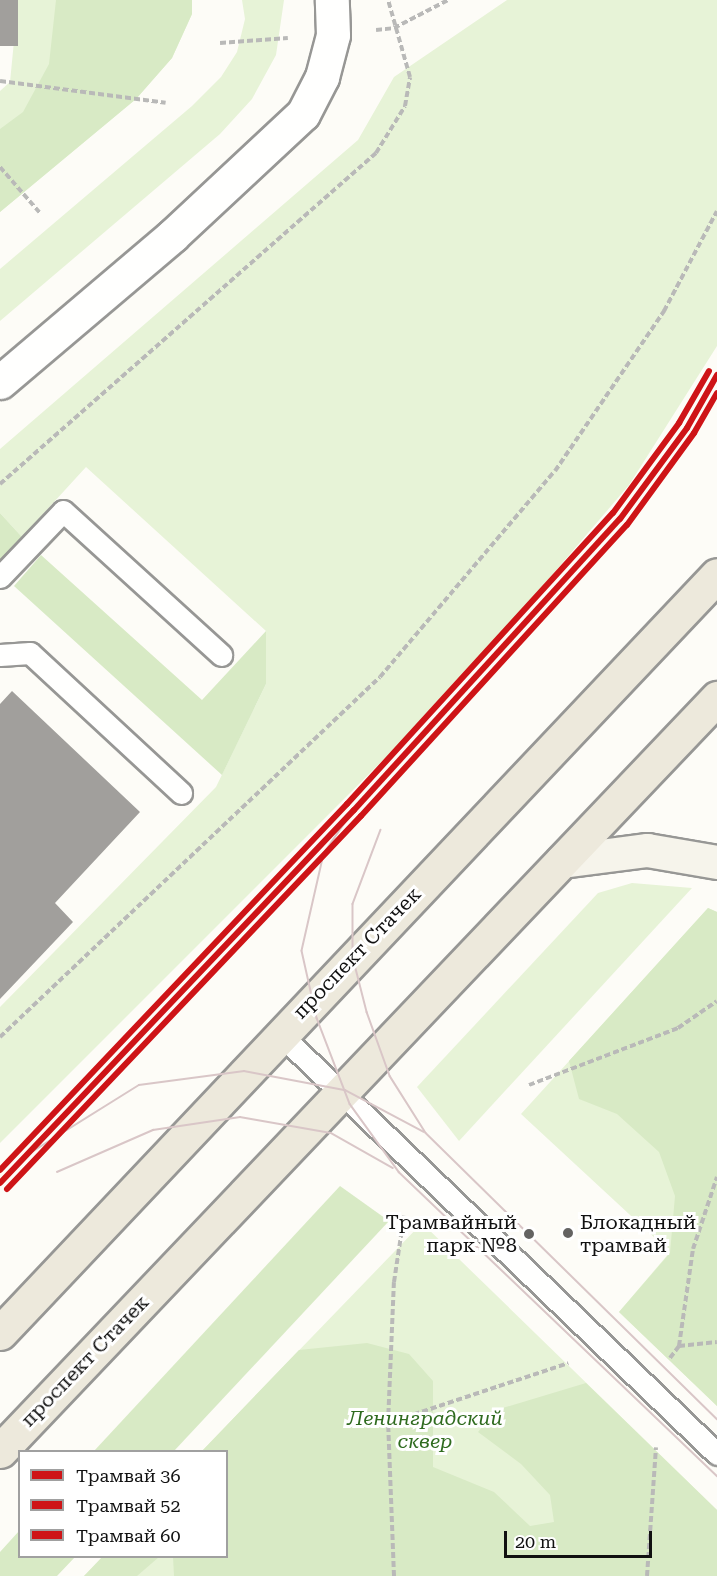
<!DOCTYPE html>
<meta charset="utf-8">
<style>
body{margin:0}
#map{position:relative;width:717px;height:1576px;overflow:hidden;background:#fdfcf7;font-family:"Roboto Serif",serif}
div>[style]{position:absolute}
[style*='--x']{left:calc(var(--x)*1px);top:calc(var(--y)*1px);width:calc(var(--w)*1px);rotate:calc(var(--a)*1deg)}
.green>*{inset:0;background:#e7f3d7}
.forest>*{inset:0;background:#d8eac5}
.building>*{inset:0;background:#a19f9c;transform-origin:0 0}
.path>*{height:4px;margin-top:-2px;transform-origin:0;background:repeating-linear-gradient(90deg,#b9b9b8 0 6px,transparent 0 9px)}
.roads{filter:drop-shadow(2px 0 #979795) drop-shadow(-2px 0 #979795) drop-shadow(0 2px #979795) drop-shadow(0 -2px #979795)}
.lane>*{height:21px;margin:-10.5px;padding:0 10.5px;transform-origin:10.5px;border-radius:10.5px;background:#fffffe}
.street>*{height:33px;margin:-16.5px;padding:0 16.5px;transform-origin:16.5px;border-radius:16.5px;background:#fffffe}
.secondary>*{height:33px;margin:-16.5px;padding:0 16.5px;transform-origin:16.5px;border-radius:16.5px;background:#f6f4eb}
.primary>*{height:33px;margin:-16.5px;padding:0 16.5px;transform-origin:16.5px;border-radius:16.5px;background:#ede9dc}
.tram>*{height:1.5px;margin:-0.75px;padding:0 0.75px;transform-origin:0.75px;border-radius:0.75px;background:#d9c6c7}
.tram-1>*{height:6px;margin:-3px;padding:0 3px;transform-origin:3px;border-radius:3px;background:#ce1417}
.tram-2>*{height:6px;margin:-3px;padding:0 3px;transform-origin:3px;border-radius:3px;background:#ce1417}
.tram-3>*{height:6px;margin:-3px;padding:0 3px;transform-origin:3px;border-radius:3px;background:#ce1417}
.dots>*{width:16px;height:16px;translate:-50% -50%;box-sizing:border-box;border:3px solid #fff;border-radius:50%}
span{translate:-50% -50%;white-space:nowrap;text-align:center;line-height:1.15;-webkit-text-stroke:6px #fff;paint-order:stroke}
.street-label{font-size:20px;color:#111}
.poi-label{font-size:20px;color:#111}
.right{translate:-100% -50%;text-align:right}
.left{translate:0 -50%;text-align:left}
.park-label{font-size:20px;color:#2f6b1f;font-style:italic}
.legend{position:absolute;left:18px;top:1450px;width:210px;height:108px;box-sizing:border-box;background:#fff;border:2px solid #a0a0a0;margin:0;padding:8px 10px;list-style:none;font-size:18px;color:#111}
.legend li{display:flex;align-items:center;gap:12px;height:30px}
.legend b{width:30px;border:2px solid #a0a0a0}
.scale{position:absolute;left:504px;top:1531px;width:148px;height:27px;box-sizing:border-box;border:3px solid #111;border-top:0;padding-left:8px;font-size:18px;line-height:21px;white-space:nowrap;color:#111;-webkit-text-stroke:4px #fff;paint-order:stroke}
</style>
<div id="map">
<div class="green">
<i style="clip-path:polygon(18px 0,192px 0,192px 14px,172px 58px,136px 99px,0 212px,0 91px,10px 82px)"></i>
<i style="clip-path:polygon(242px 0,284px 0,276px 55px,252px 99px,220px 134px,0 321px,0 269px,192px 106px,221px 77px,237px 52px,245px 19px)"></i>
<i style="clip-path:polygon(507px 0,717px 0,717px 346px,629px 485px,457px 686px,0 1143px,0 1007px,216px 787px,266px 684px,266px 631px,86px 467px,22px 537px,0 513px,0 449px,358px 140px,394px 77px)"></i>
<i style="clip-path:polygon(632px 883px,692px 888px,459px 1141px,417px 1087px,598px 893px)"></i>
<i style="clip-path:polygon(708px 908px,717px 912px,717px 1406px,619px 1312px,670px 1252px,521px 1114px)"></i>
<i style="clip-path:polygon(422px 1223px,717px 1510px,717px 1576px,84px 1576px,103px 1557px,226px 1556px,226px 1452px,202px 1451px)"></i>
</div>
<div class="forest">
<i style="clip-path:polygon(56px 0,192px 0,192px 14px,172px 58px,136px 99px,0 212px,0 129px,23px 112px,49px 64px)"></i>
<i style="clip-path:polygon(0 513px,22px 537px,0 561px)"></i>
<i style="clip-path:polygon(41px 555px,202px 700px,266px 631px,266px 684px,222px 775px,14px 586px)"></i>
<i style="clip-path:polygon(708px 908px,717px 912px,717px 1406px,619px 1312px,670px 1253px,675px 1196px,659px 1152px,617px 1114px,579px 1099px,569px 1061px)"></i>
<i style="clip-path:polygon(340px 1186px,389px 1221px,174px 1451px,94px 1451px)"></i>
<i style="clip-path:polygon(367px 1343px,409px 1354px,433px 1381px,433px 1467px,494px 1492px,530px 1526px,554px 1522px,550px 1495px,521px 1464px,478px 1432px,496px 1410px,586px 1383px,717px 1510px,717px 1576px,174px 1576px,173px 1557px,226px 1556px,226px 1452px,202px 1451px,299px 1350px)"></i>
<i style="clip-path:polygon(19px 1531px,20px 1556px,75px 1557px,57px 1576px,0 1576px,0 1552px)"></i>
<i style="clip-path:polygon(103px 1556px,159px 1556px,159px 1557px,137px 1576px,84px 1576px)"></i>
</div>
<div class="building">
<i style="left:0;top:0;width:18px;height:46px"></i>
<i style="clip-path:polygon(12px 691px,140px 812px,55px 903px,73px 922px,0 999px,0 704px)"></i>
</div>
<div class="path">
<i style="--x:376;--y:30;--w:18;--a:-6"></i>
<i style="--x:394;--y:28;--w:61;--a:-27.4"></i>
<i style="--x:220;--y:43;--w:68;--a:-4.2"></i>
<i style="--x:0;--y:81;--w:167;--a:7.5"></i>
<i style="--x:0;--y:167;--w:61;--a:49"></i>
<i style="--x:0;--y:484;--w:501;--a:-41.36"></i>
<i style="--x:376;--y:153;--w:55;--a:-58.3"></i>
<i style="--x:405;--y:106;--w:29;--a:-80"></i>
<i style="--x:410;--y:77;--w:80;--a:-105.9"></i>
<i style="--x:0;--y:1037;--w:523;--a:-43.45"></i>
<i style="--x:380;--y:677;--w:270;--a:-49.7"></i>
<i style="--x:555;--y:471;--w:194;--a:-55.7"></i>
<i style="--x:664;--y:311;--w:113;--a:-62.1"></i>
<i style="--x:529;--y:1085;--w:160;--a:-20.9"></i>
<i style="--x:678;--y:1028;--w:47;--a:-34.7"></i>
<i style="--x:679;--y:1346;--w:98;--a:-81.8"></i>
<i style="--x:693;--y:1249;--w:76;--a:-71.6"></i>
<i style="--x:670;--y:1358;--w:15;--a:-53"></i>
<i style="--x:679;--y:1346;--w:38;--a:-6"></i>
<i style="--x:388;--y:1423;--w:190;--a:-18.4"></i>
<i style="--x:394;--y:1576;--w:153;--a:-92.2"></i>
<i style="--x:388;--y:1423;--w:141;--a:-87.6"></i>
<i style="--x:394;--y:1282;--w:67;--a:-81.4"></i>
<i style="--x:647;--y:1576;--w:129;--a:-86"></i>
</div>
<div class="roads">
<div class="lane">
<i style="--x:0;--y:577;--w:91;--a:-46.3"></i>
<i style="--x:63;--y:511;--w:214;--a:42.3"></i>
<i style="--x:0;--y:655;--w:30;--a:-4"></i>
<i style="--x:30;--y:653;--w:206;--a:42.8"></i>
<i style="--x:280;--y:1034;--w:606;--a:43.86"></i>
</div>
<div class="street">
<i style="--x:0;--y:382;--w:226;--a:-40.3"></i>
<i style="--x:172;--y:236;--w:179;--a:-43"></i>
<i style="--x:303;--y:114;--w:42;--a:-62.8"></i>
<i style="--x:322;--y:77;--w:43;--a:-75.3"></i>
<i style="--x:333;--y:35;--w:35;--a:-92"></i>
</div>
<div class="secondary">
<i style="--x:562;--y:861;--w:86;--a:-7.4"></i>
<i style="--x:647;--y:850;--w:71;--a:9.7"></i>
</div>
<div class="primary">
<i style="--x:0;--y:1333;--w:1043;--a:-46.59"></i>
<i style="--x:0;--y:1451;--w:1040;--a:-46.4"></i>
</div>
</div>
<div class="tram">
<i style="--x:354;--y:810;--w:53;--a:124.3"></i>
<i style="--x:324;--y:854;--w:99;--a:102.8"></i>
<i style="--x:302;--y:951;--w:69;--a:77.4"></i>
<i style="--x:317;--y:1018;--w:92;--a:69"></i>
<i style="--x:350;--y:1104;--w:84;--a:54.2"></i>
<i style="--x:399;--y:1172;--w:440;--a:43.7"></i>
<i style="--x:381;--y:830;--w:79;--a:110.7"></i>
<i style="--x:353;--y:904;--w:53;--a:90"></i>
<i style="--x:353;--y:957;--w:57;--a:75.7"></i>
<i style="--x:367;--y:1012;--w:68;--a:70.2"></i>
<i style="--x:390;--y:1076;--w:67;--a:57.7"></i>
<i style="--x:426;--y:1133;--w:408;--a:44.5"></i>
<i style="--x:27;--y:1155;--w:132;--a:-32"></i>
<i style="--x:139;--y:1085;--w:106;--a:-7.6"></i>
<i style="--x:244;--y:1071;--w:103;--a:10.7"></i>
<i style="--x:345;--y:1090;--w:89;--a:28"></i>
<i style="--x:57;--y:1172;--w:105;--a:-23.6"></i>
<i style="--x:153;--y:1130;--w:88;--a:-8.5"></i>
<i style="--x:240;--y:1117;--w:92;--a:10"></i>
<i style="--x:331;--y:1133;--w:71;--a:29.4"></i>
</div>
<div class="tram-1">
<i style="--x:0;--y:1183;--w:514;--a:-46.5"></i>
<i style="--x:354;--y:810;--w:394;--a:-47.6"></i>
<i style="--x:620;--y:519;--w:113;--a:-53.6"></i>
<i style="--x:687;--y:428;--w:61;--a:-60.5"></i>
</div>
<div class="tram-2">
<i style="--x:7;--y:1189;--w:514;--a:-46.5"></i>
<i style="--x:361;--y:816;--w:394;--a:-47.6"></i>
<i style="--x:627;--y:525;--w:114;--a:-53.9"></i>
<i style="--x:694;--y:433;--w:46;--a:-60.1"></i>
</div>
<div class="tram-3">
<i style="--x:0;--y:1170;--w:504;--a:-46.53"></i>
<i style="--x:347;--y:804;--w:394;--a:-47.6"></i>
<i style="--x:613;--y:513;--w:112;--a:-53.7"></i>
<i style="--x:679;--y:423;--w:60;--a:-60"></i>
</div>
<div class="dots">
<i style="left:568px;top:1233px;background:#646362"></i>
<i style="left:529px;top:1234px;background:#646362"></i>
</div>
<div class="street-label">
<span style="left:357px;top:953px;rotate:-46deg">проспект Стачек</span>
<span style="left:85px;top:1361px;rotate:-46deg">проспект Стачек</span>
</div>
<div class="poi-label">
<span class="right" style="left:517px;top:1234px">Трамвайный<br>парк №8</span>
<span class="left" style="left:580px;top:1234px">Блокадный<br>трамвай</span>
</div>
<div class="park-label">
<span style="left:425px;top:1430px">Ленинградский<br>сквер</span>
</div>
<ul class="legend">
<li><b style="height:8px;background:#ce1417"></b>Трамвай 36</li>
<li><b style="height:8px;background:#ce1417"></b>Трамвай 52</li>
<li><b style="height:8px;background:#ce1417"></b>Трамвай 60</li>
</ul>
<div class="scale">20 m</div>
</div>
